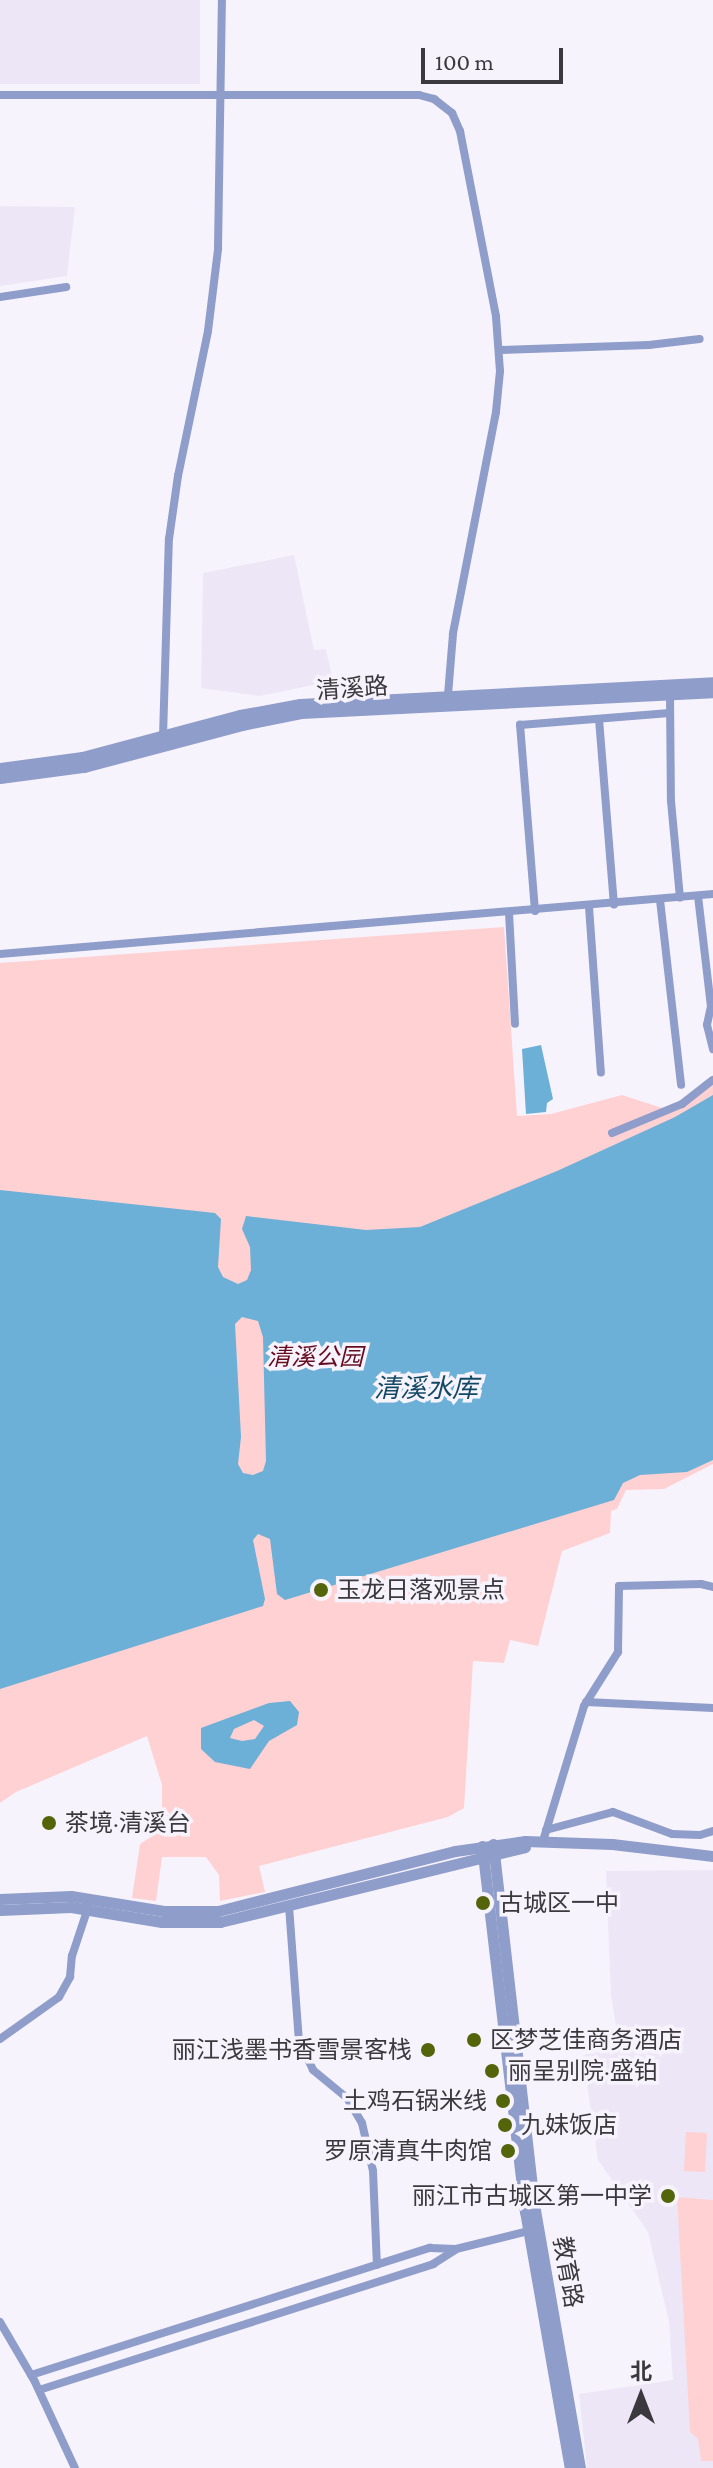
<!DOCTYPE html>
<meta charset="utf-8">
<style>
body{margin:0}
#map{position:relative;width:713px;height:2468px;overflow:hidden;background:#f7f3fc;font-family:"Crimson Pro","Noto Sans SC",serif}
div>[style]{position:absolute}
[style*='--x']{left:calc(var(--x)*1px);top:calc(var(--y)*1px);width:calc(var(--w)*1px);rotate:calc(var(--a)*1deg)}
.built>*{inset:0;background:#ede6f6;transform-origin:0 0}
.green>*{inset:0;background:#ffd1d2;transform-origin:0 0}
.water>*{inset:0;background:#6cafd7}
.minor>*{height:8px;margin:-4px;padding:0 4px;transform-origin:4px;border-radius:4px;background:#8f9dca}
.tertiary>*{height:11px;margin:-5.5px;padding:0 5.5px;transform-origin:5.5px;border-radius:5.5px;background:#8f9dca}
.dots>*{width:22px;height:22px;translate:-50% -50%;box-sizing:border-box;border:4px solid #f7f3fc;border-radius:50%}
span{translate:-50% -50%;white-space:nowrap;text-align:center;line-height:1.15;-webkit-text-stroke:7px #f7f3fc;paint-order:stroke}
.street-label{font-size:24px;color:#3b393d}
.park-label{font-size:24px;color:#650c1f;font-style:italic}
.poi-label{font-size:24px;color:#3b393d}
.left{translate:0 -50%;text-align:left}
.right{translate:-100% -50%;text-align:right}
.water-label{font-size:26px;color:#124863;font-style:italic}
.north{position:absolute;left:601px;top:2356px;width:80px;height:80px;-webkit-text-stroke:6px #f7f3fc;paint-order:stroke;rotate:0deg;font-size:22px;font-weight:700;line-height:32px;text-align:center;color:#3b393d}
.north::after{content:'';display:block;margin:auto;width:28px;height:36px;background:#3b393d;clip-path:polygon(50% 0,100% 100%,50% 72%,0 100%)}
.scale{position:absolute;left:421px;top:48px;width:142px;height:36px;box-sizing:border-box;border:4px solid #3b393d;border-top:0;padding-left:10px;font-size:24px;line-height:28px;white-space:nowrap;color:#3b393d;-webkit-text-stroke:6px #f7f3fc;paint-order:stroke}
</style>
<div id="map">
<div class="built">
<i style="left:0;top:0;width:200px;height:84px"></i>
<i style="clip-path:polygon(0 206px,75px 207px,67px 276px,0 286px)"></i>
<i style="clip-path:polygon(294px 555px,314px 650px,326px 649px,333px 681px,260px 696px,201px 688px,203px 573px)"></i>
<i style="clip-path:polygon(713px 1870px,713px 2468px,587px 2468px,579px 2394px,673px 2380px,669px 2322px,648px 2232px,598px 2160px,583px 2055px,620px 2048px,611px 1996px,606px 1871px)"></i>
</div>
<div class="green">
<i style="clip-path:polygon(504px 927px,517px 1116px,551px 1114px,622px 1095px,662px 1108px,681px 1101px,713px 1076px,713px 1464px,664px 1489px,626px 1490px,617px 1509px,611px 1511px,610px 1533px,562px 1551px,538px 1646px,510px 1640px,504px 1663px,473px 1661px,464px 1808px,448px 1817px,259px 1866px,265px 1892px,220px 1901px,219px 1875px,206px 1857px,162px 1857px,156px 1901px,132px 1898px,140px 1844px,162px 1830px,162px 1785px,147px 1736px,16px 1792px,0 1803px,0 963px)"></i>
<i style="left:686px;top:2132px;width:21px;height:39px;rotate:3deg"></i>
<i style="clip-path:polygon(677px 2197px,713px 2200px,713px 2461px,701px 2461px,698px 2439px,690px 2432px)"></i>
</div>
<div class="water">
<i style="clip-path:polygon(541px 1045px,553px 1099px,547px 1103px,546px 1112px,526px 1114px,522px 1049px)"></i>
<i style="clip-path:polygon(evenodd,713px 1095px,713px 1460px,687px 1472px,640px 1475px,623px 1483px,614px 1500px,285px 1600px,277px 1594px,270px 1539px,258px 1534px,253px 1540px,265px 1599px,263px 1606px,0 1689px,0 1190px,215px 1213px,221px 1219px,218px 1267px,223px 1277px,238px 1284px,247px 1280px,251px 1270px,250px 1247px,242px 1229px,246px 1216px,366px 1230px,420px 1227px,557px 1171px,675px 1117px,713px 1095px,242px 1317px,258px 1321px,263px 1337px,266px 1461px,263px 1471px,253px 1475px,243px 1473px,238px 1464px,241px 1437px,235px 1324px,242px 1317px)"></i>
<i style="clip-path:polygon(evenodd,290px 1701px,299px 1712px,297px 1725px,269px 1741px,250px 1769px,215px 1762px,201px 1749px,201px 1728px,269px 1703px,290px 1701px,254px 1720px,264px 1726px,255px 1739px,242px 1741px,230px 1738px,234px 1729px,254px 1720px)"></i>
</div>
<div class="minor">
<i style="--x:0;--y:95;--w:419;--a:0"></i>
<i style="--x:419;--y:95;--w:16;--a:15"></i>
<i style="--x:434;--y:99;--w:23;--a:38"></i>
<i style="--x:452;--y:113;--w:20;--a:66"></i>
<i style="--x:460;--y:131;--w:189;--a:79"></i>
<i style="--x:496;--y:317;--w:54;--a:85.8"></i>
<i style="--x:500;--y:371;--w:41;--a:95.6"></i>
<i style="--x:496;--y:412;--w:226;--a:101"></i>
<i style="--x:453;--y:634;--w:61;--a:94.7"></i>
<i style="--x:0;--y:297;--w:67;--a:-8.6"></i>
<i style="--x:499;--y:350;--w:150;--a:-1.9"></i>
<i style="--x:649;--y:345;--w:51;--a:-6.7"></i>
<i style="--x:670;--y:695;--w:106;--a:89.5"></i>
<i style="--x:671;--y:801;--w:97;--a:84.7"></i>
<i style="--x:599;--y:719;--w:186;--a:85.4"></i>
<i style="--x:163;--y:737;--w:198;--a:-88.3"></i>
<i style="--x:169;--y:539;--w:64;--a:-81.9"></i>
<i style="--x:178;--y:476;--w:148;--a:-78.3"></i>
<i style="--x:208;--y:331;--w:83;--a:-83"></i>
<i style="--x:218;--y:249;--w:249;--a:-89.1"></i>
<i style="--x:698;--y:896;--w:111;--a:83.3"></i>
<i style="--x:711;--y:1006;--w:19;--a:102"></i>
<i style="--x:707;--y:1025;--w:25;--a:76"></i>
<i style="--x:660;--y:900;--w:186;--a:83.5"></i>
<i style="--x:589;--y:907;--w:166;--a:85.9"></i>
<i style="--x:535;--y:911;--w:187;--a:-94.6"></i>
<i style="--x:520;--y:725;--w:150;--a:-4.6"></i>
<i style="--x:509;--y:913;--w:111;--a:86.9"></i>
<i style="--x:0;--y:954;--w:716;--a:-4.81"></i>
<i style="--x:612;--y:1133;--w:76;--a:-22.5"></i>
<i style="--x:682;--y:1104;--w:39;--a:-38"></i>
<i style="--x:586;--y:1702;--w:127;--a:2.7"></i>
<i style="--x:546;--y:1830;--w:69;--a:-15"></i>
<i style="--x:613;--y:1812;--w:63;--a:20.4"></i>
<i style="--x:672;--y:1834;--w:28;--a:2"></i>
<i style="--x:700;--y:1835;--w:14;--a:-17"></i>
<i style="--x:543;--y:1841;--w:141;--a:-73.1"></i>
<i style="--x:584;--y:1706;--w:64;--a:-57.8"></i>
<i style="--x:618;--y:1652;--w:66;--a:-89.1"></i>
<i style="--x:619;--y:1586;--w:82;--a:-1.4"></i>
<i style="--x:701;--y:1584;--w:12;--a:14"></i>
<i style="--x:289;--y:1906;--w:135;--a:85.8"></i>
<i style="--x:299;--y:2041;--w:32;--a:64"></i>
<i style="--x:313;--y:2070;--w:44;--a:39.5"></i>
<i style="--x:347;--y:2098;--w:29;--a:59"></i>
<i style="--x:362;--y:2123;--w:49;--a:77.1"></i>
<i style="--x:373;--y:2171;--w:94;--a:87.6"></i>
<i style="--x:0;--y:2039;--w:72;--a:-35.4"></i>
<i style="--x:59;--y:1997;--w:23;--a:-61"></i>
<i style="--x:70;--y:1977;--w:21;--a:-85"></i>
<i style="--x:72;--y:1956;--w:51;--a:-71.6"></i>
<i style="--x:0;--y:2322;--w:69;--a:59.7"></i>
<i style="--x:35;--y:2382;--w:95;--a:65.1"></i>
<i style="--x:31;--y:2375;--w:419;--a:-17.7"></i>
<i style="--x:430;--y:2248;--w:26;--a:2"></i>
<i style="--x:456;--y:2249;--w:74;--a:-14"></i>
<i style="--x:39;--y:2390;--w:414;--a:-17.7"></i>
<i style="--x:433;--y:2264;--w:26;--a:-32"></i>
</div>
<div class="tertiary">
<i style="--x:0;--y:768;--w:83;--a:-7.6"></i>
<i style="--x:82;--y:757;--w:163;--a:-14.9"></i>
<i style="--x:240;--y:715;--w:61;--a:-10.4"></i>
<i style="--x:300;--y:704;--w:414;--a:-3"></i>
<i style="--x:0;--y:778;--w:85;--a:-7.5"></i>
<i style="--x:84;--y:767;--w:163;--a:-14.9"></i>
<i style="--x:242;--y:725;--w:60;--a:-11.5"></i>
<i style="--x:301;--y:713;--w:413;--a:-2.9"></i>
<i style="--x:493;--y:1844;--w:368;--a:83.5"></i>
<i style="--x:535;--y:2210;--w:262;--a:80.1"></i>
<i style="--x:482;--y:1846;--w:368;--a:83.3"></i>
<i style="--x:525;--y:2211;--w:261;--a:80.1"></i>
<i style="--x:0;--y:1899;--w:71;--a:-2.4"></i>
<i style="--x:71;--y:1896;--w:94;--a:9.2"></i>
<i style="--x:164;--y:1911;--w:54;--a:0"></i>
<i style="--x:218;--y:1911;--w:244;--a:-14.2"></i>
<i style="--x:455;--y:1851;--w:71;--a:-8.1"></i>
<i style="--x:525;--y:1841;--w:87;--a:2"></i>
<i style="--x:612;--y:1844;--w:102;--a:6.8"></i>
<i style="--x:0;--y:1910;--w:71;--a:-2.4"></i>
<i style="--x:71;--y:1907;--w:92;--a:9.4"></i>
<i style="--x:162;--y:1922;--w:58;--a:0"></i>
<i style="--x:220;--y:1922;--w:314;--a:-13.8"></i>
</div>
<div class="dots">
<i style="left:321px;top:1590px;background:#53640b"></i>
<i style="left:49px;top:1823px;background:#53640b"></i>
<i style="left:483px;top:1903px;background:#53640b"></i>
<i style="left:474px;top:2040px;background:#53640b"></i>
<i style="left:428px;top:2050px;background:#53640b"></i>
<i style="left:492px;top:2071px;background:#53640b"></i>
<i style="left:503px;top:2101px;background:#53640b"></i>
<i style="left:505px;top:2125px;background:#53640b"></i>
<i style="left:508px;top:2151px;background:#53640b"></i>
<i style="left:668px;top:2196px;background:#53640b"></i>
</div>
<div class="street-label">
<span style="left:352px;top:688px;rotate:-4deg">清溪路</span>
<span style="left:568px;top:2272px;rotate:80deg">教育路</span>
</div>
<div class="park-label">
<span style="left:315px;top:1357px">清溪公园</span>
</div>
<div class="poi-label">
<span class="left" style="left:337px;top:1590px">玉龙日落观景点</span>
<span class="left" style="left:65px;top:1823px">茶境·清溪台</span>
<span class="left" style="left:499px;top:1903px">古城区一中</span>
<span class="left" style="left:490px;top:2040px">区梦芝佳商务酒店</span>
<span class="right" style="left:412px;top:2050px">丽江浅墨书香雪景客栈</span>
<span class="left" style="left:508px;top:2071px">丽呈别院·盛铂</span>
<span class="right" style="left:487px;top:2101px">土鸡石锅米线</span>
<span class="left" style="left:521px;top:2125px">九妹饭店</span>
<span class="right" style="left:492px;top:2151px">罗原清真牛肉馆</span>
<span class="right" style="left:652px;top:2196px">丽江市古城区第一中学</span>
</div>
<div class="water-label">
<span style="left:426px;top:1389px">清溪水库</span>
</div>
<div class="north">北</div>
<div class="scale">100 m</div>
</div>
